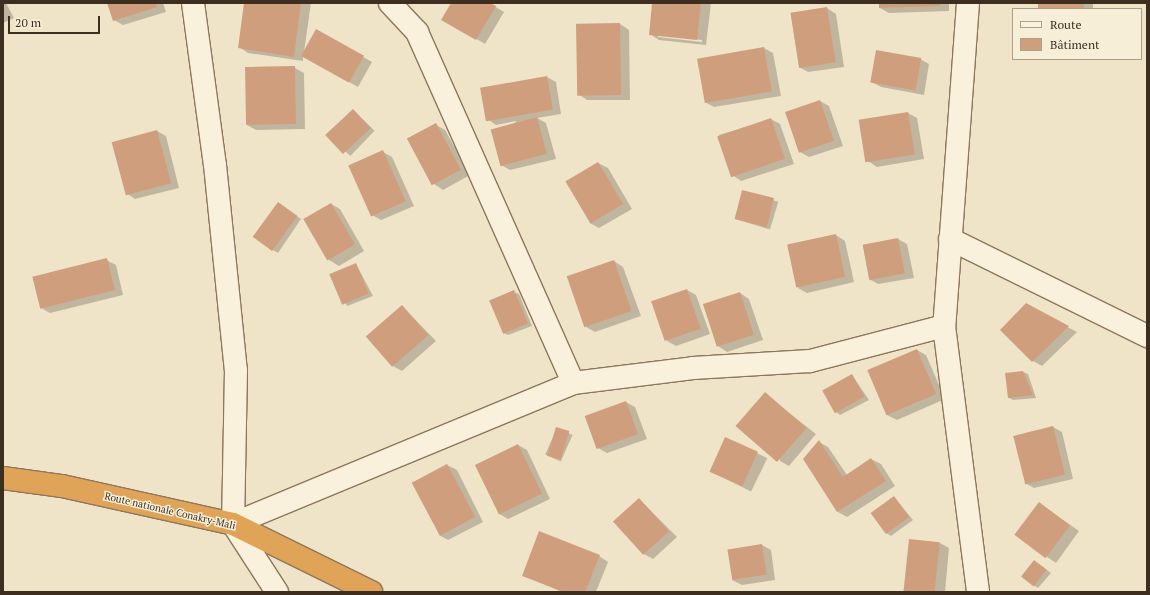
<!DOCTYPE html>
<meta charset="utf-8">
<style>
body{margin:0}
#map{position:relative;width:1150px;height:595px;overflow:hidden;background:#f0e4c8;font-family:"PT Serif",serif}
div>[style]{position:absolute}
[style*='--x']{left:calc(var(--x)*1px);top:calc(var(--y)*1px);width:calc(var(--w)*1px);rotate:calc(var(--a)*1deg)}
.shadow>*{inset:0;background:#0003;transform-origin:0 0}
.building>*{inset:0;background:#cf9f7d;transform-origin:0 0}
.roads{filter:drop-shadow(1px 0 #8d765c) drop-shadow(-1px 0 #8d765c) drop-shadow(0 1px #8d765c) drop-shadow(0 -1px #8d765c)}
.minor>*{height:22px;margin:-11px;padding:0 11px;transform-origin:11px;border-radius:11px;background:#faf1dc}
.highway>*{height:22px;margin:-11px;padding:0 11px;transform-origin:11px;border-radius:11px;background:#e0a458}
span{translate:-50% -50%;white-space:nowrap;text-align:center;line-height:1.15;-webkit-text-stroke:3px #f7eed8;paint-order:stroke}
.street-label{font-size:10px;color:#3d2e20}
.frame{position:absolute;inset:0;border:4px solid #3d2e20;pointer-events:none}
.legend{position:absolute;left:1012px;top:8px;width:130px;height:52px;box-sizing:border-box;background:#f7eed8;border:1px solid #ada18e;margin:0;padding:5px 7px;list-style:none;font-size:12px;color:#3d2e20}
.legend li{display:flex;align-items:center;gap:8px;height:20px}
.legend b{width:20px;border:1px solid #ada18e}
.scale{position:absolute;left:8px;top:16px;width:92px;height:18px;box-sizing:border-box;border:2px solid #3d2e20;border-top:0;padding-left:5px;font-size:12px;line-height:14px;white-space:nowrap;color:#3d2e20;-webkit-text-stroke:3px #f7eed8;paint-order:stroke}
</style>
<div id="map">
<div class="shadow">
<i style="clip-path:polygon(3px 3px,6px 3px,14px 18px,3px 23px)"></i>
<i style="clip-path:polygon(109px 3px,163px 3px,166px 12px,123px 25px,114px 20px)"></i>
<i style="clip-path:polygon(245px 3px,311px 3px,304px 52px,316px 30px,372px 62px,358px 87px,303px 56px,303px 61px,248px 53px,239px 47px)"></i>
<i style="clip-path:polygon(452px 3px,489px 3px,504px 12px,485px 44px,443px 19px)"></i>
<i style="clip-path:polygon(evenodd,653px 3px,711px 3px,706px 45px,659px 40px,650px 34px,653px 3px,658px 35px,702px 40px,702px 42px,658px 37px,658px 35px)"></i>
<i style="clip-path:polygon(880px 3px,949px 3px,949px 11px,889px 13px,880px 8px)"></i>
<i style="left:1039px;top:3px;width:54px;height:6px"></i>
<i style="clip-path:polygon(827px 8px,836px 14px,844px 67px,808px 72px,799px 67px,791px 14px)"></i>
<i style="clip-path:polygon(620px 24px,629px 30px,630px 100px,587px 100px,578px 94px)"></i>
<i style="clip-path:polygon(764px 48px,773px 53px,781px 96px,714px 107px,705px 102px)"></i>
<i style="clip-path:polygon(920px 59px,929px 64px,924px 95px,881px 87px,872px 82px)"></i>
<i style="clip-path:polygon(295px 68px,304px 73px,305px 129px,256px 130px,247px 125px)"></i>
<i style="clip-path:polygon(547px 77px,556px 82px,561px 114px,537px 118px,546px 123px,556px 159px,510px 170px,501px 165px,516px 121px,496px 125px,487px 119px)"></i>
<i style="clip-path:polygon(820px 101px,829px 106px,843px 146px,809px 157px,800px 152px)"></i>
<i style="left:353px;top:110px;width:30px;height:35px;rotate:44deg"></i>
<i style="clip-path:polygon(908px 113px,917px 118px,924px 159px,877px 167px,868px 161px)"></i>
<i style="clip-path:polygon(771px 119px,780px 124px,794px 164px,741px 181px,732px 175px,719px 135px)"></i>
<i style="clip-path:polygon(436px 125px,445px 130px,470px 175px,443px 190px,434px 184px)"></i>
<i style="clip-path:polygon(157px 131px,166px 136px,179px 188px,135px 199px,126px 193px)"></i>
<i style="clip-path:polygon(383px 152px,392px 157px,414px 206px,381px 220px,372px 215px,350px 166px)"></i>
<i style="clip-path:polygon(598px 163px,608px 168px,632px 209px,599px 228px,590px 223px,566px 181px)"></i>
<i style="left:743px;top:191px;width:37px;height:29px;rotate:17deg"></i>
<i style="clip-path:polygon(331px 204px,340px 209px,364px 251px,339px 266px,329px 260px)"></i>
<i style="clip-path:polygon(283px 206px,301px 219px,278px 253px,273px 250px)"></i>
<i style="clip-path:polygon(836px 235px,845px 241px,854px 282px,807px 293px,798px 288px)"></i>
<i style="clip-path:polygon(898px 239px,907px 244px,914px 278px,878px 284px,869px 279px,863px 245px)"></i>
<i style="clip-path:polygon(106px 260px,116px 265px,123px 295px,50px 313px,41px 308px)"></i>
<i style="clip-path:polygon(614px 261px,623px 267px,641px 316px,595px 332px,586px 327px)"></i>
<i style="clip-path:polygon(356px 264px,373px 296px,347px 306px,330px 274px)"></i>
<i style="clip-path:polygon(687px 290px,696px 295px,710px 334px,676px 346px,667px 341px)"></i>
<i style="clip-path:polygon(514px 292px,519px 294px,532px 326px,508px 335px,503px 333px)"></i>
<i style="clip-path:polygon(740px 293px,749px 299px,763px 340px,727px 352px,718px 346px)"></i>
<i style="clip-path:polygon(1026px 305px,1077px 332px,1042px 366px,1033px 361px)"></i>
<i style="clip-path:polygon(402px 306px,436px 341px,402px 371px,393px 366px)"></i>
<i style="clip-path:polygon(917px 350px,926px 355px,945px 399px,897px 420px,887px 415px)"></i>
<i style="clip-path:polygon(1023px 372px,1028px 374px,1036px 398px,1013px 400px,1009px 398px)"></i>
<i style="clip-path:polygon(852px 375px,869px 400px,840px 415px,836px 412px)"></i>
<i style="clip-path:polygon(765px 394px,816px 434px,789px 466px,780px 461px)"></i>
<i style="clip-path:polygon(626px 402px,635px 407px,647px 439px,607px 453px,598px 448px)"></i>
<i style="clip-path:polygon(1053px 427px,1062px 432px,1073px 479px,1034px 488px,1025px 483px)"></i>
<i style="left:557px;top:428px;width:17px;height:29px;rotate:24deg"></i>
<i style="left:726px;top:438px;width:46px;height:37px;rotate:26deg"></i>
<i style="clip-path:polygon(819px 442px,828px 447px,847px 475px,871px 459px,881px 464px,895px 486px,847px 517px,838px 512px,804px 459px)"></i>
<i style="clip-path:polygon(518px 445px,527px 450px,550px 499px,508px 519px,498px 513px)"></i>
<i style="clip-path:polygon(447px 465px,457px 470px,483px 522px,448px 540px,439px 535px)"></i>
<i style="clip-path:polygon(894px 497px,913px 520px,891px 536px,886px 533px)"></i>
<i style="clip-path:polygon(639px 499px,677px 537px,653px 559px,644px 554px)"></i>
<i style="clip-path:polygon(1039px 503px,1079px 531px,1056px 563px,1047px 557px)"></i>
<i style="clip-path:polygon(940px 543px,949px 548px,945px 592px,906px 592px)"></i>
<i style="clip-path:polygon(762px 545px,771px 550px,775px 580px,742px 585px,732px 580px)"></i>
<i style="clip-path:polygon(599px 556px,608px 562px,596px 592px,562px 592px,523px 575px)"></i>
<i style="clip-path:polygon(1039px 564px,1051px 573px,1038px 588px,1022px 577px)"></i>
</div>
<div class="building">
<i style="clip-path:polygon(107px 3px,156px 3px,157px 7px,113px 21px)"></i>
<i style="clip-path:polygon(244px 3px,301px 3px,294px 57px,238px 48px)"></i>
<i style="clip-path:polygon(451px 3px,490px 3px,496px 6px,476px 40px,441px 20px)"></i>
<i style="clip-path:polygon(652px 3px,701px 3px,697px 40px,649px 35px)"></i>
<i style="clip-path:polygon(879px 3px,940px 3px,940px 6px,879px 8px)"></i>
<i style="left:1038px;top:3px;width:46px;height:6px"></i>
<i style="left:827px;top:7px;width:56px;height:37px;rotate:81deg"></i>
<i style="left:620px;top:23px;width:72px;height:44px;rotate:89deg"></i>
<i style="left:316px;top:29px;width:55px;height:31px;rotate:29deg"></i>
<i style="left:764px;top:47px;width:45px;height:68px;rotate:80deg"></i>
<i style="left:876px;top:50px;width:46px;height:33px;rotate:10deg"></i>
<i style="left:295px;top:66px;width:58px;height:50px;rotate:89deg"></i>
<i style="left:547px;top:76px;width:34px;height:68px;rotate:80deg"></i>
<i style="left:820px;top:100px;width:43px;height:37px;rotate:71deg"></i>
<i style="left:353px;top:109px;width:26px;height:38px;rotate:47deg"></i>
<i style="left:908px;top:112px;width:43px;height:50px;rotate:81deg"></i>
<i style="left:537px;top:117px;width:38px;height:48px;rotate:75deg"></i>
<i style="left:771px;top:118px;width:43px;height:57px;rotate:71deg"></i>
<i style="left:436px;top:123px;width:53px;height:33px;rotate:62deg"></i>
<i style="left:157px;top:130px;width:55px;height:47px;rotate:75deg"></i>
<i style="left:383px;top:150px;width:56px;height:38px;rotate:66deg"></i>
<i style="left:598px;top:162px;width:49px;height:38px;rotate:59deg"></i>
<i style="left:742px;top:190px;width:33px;height:30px;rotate:14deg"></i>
<i style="left:278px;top:202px;width:24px;height:43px;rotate:36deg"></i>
<i style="left:331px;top:203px;width:48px;height:32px;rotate:60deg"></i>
<i style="left:836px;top:234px;width:44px;height:50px;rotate:78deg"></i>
<i style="left:898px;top:238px;width:36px;height:36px;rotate:79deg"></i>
<i style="left:107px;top:258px;width:33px;height:77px;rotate:76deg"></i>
<i style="left:614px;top:260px;width:54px;height:50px;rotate:71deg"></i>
<i style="left:356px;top:263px;width:33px;height:29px;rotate:67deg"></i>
<i style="left:687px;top:289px;width:42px;height:38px;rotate:71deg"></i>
<i style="left:514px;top:290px;width:36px;height:27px;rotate:67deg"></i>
<i style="left:740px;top:292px;width:45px;height:39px;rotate:72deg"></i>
<i style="clip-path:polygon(1026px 303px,1069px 326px,1032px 362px,1000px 330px)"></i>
<i style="left:402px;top:305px;width:40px;height:48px;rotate:49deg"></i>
<i style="left:917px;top:349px;width:49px;height:54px;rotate:67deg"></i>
<i style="clip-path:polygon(1023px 371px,1033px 395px,1008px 398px,1005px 373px)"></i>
<i style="left:852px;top:374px;width:26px;height:34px;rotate:61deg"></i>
<i style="left:765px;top:392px;width:55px;height:45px;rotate:41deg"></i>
<i style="left:626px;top:401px;width:35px;height:44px;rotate:70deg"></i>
<i style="left:1053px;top:426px;width:50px;height:41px;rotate:76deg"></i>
<i style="left:556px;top:427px;width:14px;height:30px;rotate:17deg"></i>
<i style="left:725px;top:437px;width:36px;height:38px;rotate:24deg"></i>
<i style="clip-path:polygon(819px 440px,843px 477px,871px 458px,886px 481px,837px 512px,803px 459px)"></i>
<i style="left:518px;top:444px;width:55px;height:48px;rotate:64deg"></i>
<i style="left:447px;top:464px;width:60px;height:40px;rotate:62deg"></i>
<i style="left:894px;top:496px;width:26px;height:29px;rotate:54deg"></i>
<i style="left:639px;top:498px;width:45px;height:35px;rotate:48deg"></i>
<i style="left:1039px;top:502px;width:39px;height:41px;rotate:37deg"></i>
<i style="clip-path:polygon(539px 531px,600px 555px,585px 592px,564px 592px,522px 576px)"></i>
<i style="left:909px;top:539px;width:31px;height:53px;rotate:6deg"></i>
<i style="left:762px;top:544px;width:31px;height:35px;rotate:81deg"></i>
<i style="left:1034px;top:560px;width:16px;height:21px;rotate:38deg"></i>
</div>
<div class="roads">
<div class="minor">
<i style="--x:193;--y:3;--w:163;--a:82.3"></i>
<i style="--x:215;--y:165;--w:206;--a:84.2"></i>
<i style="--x:236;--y:370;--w:154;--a:91.1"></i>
<i style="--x:233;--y:524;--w:368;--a:-22.5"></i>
<i style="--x:573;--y:383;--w:121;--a:-7.1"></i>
<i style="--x:693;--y:368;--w:117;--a:-3.4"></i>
<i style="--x:810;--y:361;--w:138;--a:-14.6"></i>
<i style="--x:390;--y:3;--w:40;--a:47"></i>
<i style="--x:417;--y:32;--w:384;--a:66"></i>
<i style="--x:968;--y:3;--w:324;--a:94.2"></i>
<i style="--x:944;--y:326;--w:268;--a:82.7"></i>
<i style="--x:950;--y:239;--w:220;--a:26.2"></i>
<i style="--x:233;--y:524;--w:81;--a:57.1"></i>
</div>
<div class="highway">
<i style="--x:3;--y:478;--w:60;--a:7.7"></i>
<i style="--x:62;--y:486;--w:175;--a:12.5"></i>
<i style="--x:233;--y:524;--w:154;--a:26.2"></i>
</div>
</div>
<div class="street-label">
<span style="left:170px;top:511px;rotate:13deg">Route nationale Conakry-Mali</span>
</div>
<div class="frame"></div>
<ul class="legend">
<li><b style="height:5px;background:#faf1dc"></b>Route</li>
<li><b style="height:11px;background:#cf9f7d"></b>Bâtiment</li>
</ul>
<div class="scale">20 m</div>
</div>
